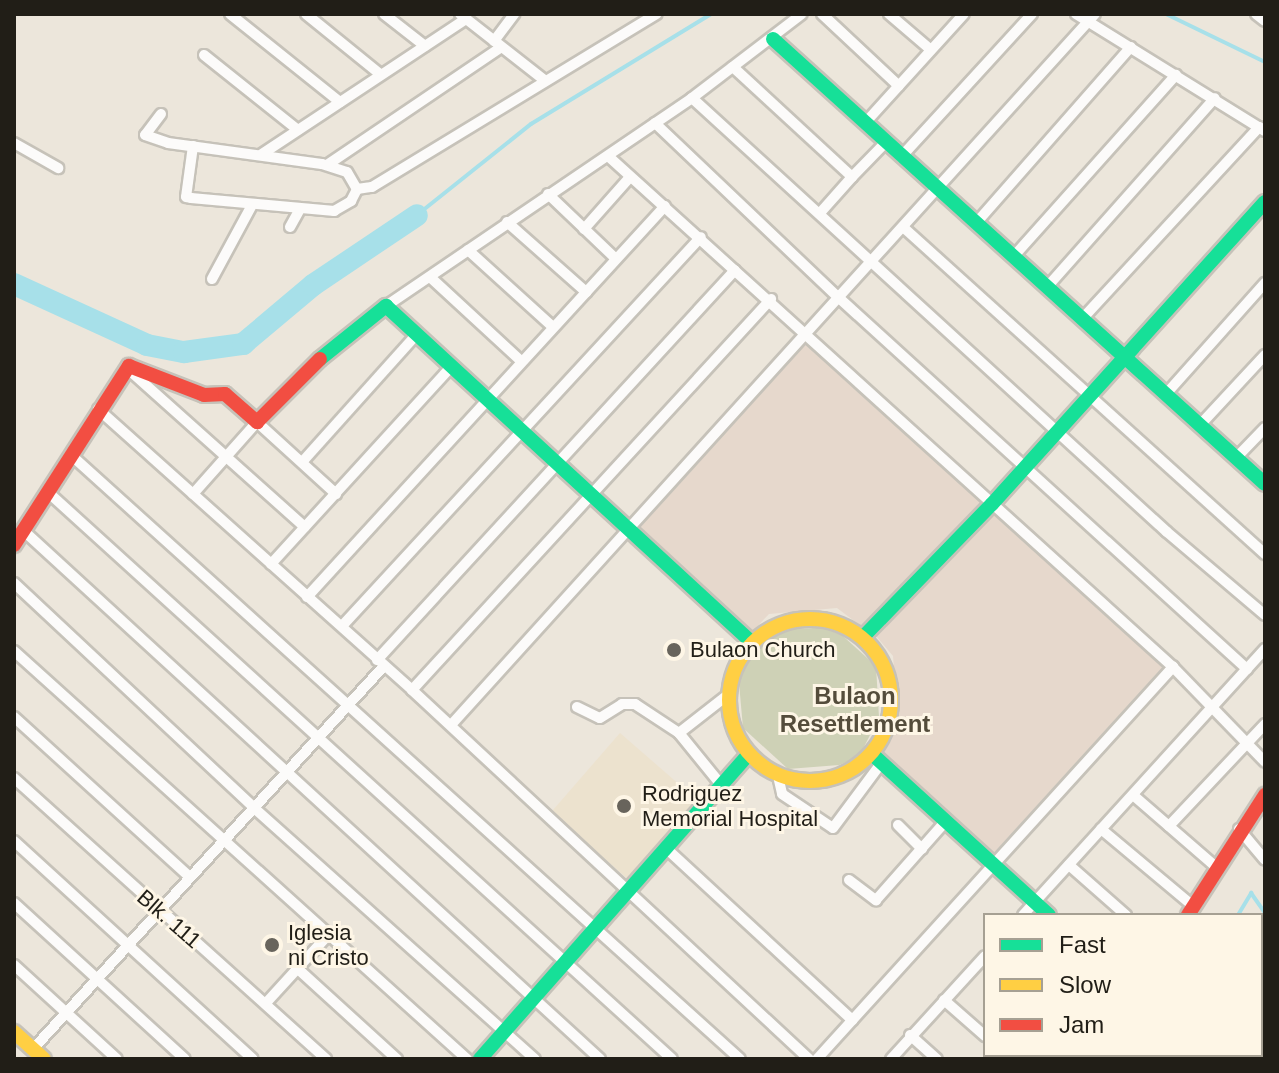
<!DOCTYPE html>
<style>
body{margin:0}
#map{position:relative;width:1279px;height:1073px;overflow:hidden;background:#ece6db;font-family:Arial,sans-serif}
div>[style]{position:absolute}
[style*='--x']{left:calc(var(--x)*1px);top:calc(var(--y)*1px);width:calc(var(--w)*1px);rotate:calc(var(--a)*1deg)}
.built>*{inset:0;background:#ece2ce;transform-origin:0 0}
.education>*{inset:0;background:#e6d8cc}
.green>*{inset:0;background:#ced1b6}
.stream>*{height:4px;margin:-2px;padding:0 2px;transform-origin:2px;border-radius:2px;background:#a7e0e9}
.river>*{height:22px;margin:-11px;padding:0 11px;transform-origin:11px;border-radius:11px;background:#a7e0e9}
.roads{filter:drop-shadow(2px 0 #c6c2b9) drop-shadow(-2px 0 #c6c2b9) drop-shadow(0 2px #c6c2b9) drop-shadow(0 -2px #c6c2b9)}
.street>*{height:10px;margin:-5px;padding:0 5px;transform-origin:5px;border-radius:5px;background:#fcfbfa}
.fast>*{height:14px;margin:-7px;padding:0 7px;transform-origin:7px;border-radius:7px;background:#16e098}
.slow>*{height:14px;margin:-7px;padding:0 7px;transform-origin:7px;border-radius:7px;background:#ffcf43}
.slow>.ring{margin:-7px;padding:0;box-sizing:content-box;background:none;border:14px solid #ffcf43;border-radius:50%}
.jam>*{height:14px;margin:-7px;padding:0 7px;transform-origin:7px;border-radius:7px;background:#f24e42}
.dots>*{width:22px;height:22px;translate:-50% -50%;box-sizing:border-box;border:4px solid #fef6e6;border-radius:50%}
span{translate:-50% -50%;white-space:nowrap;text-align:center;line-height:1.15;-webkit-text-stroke:6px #fef6e6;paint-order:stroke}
.poi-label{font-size:22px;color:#211e17}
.left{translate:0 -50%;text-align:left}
.street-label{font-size:22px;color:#211e17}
.neighbourhood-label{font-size:24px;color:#544c3b;font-weight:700}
.frame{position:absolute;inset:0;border:16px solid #211e17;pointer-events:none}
.legend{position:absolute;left:983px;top:913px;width:280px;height:144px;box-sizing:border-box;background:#fef6e6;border:2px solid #a6a093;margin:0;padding:10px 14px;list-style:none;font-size:24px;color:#211e17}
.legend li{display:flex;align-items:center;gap:16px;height:40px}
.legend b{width:40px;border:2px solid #a6a093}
</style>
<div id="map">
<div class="built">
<i style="left:620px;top:733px;width:106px;height:105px;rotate:41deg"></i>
</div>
<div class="education">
<i style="clip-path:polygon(805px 338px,984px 500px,865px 629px,837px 608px,769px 614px,749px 635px,638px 527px)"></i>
<i style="clip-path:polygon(992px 510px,1166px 665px,994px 859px,882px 757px,891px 740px,897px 706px,893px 656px,876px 636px)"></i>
</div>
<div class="green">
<i style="clip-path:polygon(833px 627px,876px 666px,879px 717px,859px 757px,839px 765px,788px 769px,743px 728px,738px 672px,776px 630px)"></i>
</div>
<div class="stream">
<i style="--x:1166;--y:14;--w:110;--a:25.9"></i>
<i style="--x:417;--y:215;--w:146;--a:-38.6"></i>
<i style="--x:531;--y:124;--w:211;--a:-31.4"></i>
<i style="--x:1238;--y:915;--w:26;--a:-59"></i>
<i style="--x:1251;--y:893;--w:24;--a:55"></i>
<i style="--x:1157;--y:1059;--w:4;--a:-63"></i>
</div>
<div class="river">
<i style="--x:14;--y:284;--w:146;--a:24.6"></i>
<i style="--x:147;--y:345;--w:38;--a:11"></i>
<i style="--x:184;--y:352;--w:60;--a:-7.7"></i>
<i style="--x:243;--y:344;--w:92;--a:-40.1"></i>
<i style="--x:313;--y:285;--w:125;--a:-33.9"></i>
</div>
<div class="roads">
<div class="street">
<i style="--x:230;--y:14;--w:141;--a:38.7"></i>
<i style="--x:306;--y:14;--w:95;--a:39"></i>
<i style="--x:384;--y:14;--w:52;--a:38"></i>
<i style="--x:460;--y:14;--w:105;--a:38.1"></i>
<i style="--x:822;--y:14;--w:105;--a:43.1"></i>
<i style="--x:889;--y:14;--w:55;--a:40.6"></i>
<i style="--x:1076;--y:14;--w:222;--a:31.8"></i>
<i style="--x:1256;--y:14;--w:11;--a:38"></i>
<i style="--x:494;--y:41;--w:34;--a:-53"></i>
<i style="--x:204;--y:55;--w:120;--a:38.6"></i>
<i style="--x:733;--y:67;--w:162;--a:42.7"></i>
<i style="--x:852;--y:177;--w:49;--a:-45.8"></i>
<i style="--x:692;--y:98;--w:643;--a:42.42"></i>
<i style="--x:1167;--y:532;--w:128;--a:40.3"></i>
<i style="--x:161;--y:114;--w:26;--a:127"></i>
<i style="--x:145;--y:135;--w:24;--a:19"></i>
<i style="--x:168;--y:143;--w:155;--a:7.8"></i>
<i style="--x:322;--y:164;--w:26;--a:18"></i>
<i style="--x:347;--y:172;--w:20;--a:60"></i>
<i style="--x:357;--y:189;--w:15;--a:-8"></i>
<i style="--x:372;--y:187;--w:333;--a:-31.3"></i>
<i style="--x:655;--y:123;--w:253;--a:43.6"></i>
<i style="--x:838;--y:297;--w:553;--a:42.29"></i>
<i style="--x:865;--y:123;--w:147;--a:-47.8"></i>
<i style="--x:14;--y:143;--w:51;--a:29.6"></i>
<i style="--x:193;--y:146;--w:51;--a:97.8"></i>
<i style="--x:186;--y:197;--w:5;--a:11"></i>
<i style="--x:191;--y:198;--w:144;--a:5.2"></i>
<i style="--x:334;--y:211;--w:20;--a:-30"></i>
<i style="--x:351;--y:201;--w:13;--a:-63"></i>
<i style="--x:262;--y:154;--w:245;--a:-33.5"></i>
<i style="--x:608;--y:156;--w:762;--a:42.13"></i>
<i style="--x:1173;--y:667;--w:132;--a:45.9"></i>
<i style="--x:901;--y:157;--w:194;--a:-47.5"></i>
<i style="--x:327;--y:165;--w:210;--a:-34.1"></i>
<i style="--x:548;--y:194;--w:93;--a:43.7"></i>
<i style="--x:820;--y:213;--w:48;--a:-48.4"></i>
<i style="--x:507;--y:222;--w:106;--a:41.5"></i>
<i style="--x:977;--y:222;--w:233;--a:-48.7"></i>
<i style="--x:290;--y:227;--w:18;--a:-61"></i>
<i style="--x:903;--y:227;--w:488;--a:42.1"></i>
<i style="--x:584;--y:229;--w:69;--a:-48.5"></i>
<i style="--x:468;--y:250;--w:115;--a:42.2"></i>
<i style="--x:1014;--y:256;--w:243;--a:-48.2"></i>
<i style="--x:430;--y:277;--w:124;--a:42.7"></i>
<i style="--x:212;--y:279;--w:82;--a:-61.6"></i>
<i style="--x:1048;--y:286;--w:251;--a:-48.4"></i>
<i style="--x:386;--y:306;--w:370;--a:-34.2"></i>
<i style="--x:692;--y:98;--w:138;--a:-37.4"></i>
<i style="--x:1083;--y:318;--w:260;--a:-47.3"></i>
<i style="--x:128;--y:369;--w:237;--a:41.8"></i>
<i style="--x:1166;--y:394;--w:149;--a:-48.3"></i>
<i style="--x:98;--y:409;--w:421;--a:41.8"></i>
<i style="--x:412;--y:690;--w:542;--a:42.91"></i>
<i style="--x:1200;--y:425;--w:96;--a:-47.1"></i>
<i style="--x:71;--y:455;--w:901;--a:42.08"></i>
<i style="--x:1236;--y:458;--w:42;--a:-46"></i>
<i style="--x:303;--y:461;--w:168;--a:-48.1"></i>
<i style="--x:50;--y:494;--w:840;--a:42.25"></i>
<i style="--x:193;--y:494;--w:96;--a:-48.4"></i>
<i style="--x:257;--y:422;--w:107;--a:42.3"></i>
<i style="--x:25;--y:532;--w:780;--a:42.51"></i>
<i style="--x:271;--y:564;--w:265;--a:-47.6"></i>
<i style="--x:14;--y:583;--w:328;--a:43.1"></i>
<i style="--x:253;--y:807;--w:378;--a:41.8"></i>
<i style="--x:307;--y:597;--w:530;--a:-47.52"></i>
<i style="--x:342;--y:626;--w:529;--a:-47.3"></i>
<i style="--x:14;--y:651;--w:610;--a:42.01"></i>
<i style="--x:377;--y:660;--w:529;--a:-47.45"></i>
<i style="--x:412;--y:690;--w:531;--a:-47.44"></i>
<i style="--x:577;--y:707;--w:25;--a:26"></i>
<i style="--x:600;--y:718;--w:26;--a:-32"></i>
<i style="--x:622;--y:704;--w:13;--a:0"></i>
<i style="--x:635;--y:704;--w:53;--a:33.4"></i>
<i style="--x:679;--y:733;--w:68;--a:50.9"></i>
<i style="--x:14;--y:717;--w:238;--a:42.3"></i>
<i style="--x:451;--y:725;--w:959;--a:-47.83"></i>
<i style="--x:679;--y:733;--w:63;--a:-38"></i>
<i style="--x:778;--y:776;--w:18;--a:77"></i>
<i style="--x:782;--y:794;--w:61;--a:33.7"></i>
<i style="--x:833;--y:828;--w:82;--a:-53.4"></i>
<i style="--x:14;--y:778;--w:420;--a:42"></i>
<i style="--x:1133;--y:795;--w:108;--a:40.9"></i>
<i style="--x:898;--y:825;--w:34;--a:45"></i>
<i style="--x:1169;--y:826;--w:140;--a:-46.7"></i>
<i style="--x:1101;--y:829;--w:120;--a:39.9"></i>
<i style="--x:1239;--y:829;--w:40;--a:50"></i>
<i style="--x:14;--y:841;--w:323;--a:42.4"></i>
<i style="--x:668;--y:850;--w:251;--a:42.7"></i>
<i style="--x:1069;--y:865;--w:76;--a:41.3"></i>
<i style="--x:849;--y:880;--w:34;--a:37"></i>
<i style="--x:876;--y:900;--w:106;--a:-48.5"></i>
<i style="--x:14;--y:903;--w:231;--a:42.4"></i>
<i style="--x:1023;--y:915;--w:360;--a:-47.7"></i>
<i style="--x:14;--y:965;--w:139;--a:42.4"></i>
<i style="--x:298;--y:969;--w:134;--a:42.3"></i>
<i style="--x:944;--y:1000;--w:55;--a:41.3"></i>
<i style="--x:266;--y:1003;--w:92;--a:-47.6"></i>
<i style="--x:910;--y:1035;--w:36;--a:42"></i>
<i style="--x:33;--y:1049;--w:520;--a:-47.5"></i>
<i style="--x:1006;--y:1055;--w:6;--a:45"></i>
<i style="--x:1073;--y:1055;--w:6;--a:39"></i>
<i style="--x:817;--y:1059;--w:530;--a:-47.76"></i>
<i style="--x:891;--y:1059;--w:139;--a:-47.6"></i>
</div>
<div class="fast">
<i style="--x:773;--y:39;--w:663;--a:42.13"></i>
<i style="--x:320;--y:359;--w:85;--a:-38.8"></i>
<i style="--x:386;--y:306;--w:498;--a:42.6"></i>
<i style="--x:863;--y:637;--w:185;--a:-45.9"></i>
<i style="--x:992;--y:504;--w:407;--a:-47.9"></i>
<i style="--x:872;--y:754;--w:239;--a:42.3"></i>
<i style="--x:480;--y:1059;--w:404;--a:-48.6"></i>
<i style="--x:1117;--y:1059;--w:4;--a:-63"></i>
</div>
<div class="slow">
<i class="ring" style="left:729px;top:619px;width:148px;height:148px"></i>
<i style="--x:14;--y:1032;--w:40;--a:42"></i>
</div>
<div class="jam">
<i style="--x:14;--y:545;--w:213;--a:-57.3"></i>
<i style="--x:129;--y:366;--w:80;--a:21.1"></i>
<i style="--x:204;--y:395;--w:21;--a:-3"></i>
<i style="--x:225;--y:394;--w:43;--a:41.2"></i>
<i style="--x:257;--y:422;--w:89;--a:-45"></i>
<i style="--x:1188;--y:915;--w:143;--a:-57.3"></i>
</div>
</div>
<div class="dots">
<i style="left:674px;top:650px;background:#68645c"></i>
<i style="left:624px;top:806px;background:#68645c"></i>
<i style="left:272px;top:945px;background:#68645c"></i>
</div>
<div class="poi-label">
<span class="left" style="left:690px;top:650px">Bulaon Church</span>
<span class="left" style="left:642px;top:806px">Rodriguez<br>Memorial Hospital</span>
<span class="left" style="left:288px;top:945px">Iglesia<br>ni Cristo</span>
</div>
<div class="street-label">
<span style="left:169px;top:919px;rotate:41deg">Blk. 111</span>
</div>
<div class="neighbourhood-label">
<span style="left:855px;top:710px">Bulaon<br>Resettlement</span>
</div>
<div class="frame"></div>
<ul class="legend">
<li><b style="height:10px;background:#16e098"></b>Fast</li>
<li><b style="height:10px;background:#ffcf43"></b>Slow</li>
<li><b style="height:10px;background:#f24e42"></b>Jam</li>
</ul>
</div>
